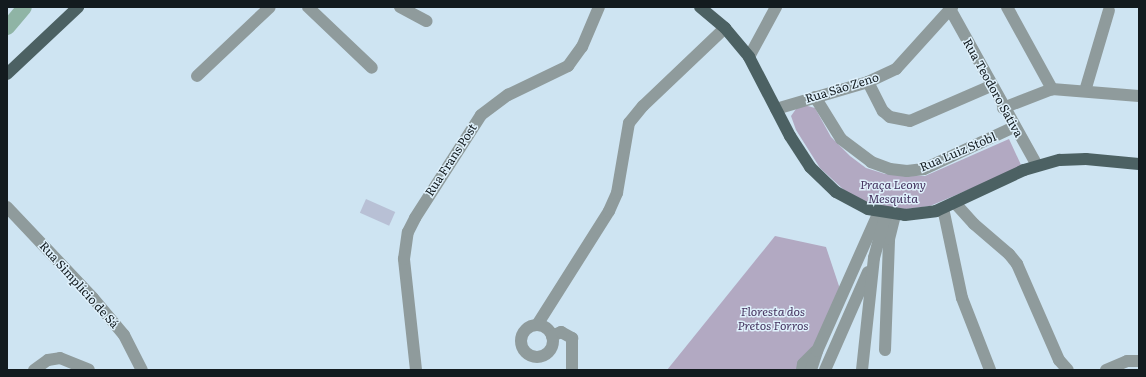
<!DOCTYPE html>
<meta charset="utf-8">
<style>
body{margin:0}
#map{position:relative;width:1146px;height:377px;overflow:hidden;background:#cee4f2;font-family:Literata,serif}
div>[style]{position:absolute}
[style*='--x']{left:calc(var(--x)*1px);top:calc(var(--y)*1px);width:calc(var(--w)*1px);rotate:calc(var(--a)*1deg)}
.green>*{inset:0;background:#b2a9c2}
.river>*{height:15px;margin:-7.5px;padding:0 7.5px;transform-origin:7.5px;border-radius:7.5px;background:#8fb4a5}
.building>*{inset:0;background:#b8c0d5;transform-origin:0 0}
.minor>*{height:12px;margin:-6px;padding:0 6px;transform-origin:6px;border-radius:6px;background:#8f9b9c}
.minor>.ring{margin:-6px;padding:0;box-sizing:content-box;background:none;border:12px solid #8f9b9c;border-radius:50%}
.major>*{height:12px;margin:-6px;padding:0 6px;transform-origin:6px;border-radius:6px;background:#4c6163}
span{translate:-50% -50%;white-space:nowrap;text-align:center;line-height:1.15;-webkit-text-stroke:3px #dff1fc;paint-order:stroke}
.street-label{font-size:12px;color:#131b1f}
.park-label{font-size:12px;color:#46345f;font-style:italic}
.frame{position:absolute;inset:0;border:8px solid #131b1f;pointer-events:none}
</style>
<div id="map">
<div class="green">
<i style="clip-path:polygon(804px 105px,815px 108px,831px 137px,850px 156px,866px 168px,885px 174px,925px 176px,1009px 139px,1022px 167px,930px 206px,906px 209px,879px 207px,860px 200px,844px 190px,820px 168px,796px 130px,791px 116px,796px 109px)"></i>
<i style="clip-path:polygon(775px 236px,826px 247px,841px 292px,803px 370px,667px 370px)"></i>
</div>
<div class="river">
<i style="--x:7;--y:27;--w:26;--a:-50"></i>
</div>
<div class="building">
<i style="left:366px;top:199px;width:32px;height:15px;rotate:24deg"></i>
</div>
<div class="minor">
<i style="--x:308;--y:7;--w:88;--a:43.6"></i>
<i style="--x:400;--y:7;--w:30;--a:28"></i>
<i style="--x:1007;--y:7;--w:94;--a:61.2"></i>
<i style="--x:950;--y:9;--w:179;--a:60.9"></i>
<i style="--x:749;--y:57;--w:57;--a:-61.6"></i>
<i style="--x:197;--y:76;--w:100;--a:-43.4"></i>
<i style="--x:868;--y:82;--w:33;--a:63"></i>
<i style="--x:883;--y:111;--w:9;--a:41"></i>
<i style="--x:890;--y:117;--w:20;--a:11"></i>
<i style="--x:910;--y:121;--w:88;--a:-23.4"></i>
<i style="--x:1085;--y:91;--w:84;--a:-73.5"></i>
<i style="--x:815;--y:97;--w:49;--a:58.2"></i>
<i style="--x:841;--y:139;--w:38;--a:37"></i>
<i style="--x:871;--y:162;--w:20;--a:20"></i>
<i style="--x:890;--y:169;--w:17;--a:7"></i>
<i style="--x:907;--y:171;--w:17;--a:-7"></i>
<i style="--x:924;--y:169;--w:99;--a:-25"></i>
<i style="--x:1003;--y:108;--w:53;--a:-21.2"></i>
<i style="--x:1052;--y:89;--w:87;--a:4.6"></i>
<i style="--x:776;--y:109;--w:96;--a:-16.4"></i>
<i style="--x:868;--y:82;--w:31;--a:-25"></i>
<i style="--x:896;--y:69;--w:84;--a:-47.9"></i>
<i style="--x:955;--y:203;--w:28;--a:48"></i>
<i style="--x:974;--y:224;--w:46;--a:40.6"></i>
<i style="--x:1009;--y:254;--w:13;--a:51"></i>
<i style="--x:1017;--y:264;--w:105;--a:66.4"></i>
<i style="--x:1059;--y:360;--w:13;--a:48"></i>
<i style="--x:7;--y:207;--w:125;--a:46.6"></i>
<i style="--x:93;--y:298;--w:48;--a:50"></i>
<i style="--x:124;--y:335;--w:39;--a:63"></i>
<i style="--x:943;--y:208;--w:92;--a:78.1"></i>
<i style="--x:962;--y:298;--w:77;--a:68.7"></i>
<i style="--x:537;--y:325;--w:135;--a:-57.7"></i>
<i style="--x:609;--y:211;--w:20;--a:-66"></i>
<i style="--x:617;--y:193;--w:71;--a:-80.3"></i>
<i style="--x:629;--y:123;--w:22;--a:-51"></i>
<i style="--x:643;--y:106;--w:113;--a:-43.6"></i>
<i class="ring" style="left:521px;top:325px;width:20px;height:20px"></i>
<i style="--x:552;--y:336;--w:10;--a:-24"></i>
<i style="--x:561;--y:332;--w:13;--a:29"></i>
<i style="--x:572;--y:338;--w:32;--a:90"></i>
<i style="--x:885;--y:350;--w:111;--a:-87.9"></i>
<i style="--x:889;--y:239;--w:25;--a:-76"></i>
<i style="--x:34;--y:370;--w:17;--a:-36"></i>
<i style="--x:48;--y:360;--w:12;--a:-9"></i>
<i style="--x:60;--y:358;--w:31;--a:22"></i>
<i style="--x:416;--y:370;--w:112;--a:-96.2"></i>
<i style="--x:404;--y:259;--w:27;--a:-82"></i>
<i style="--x:408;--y:232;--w:16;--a:-63"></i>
<i style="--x:415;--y:218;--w:122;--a:-57.3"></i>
<i style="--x:481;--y:115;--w:34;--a:-37"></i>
<i style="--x:508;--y:95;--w:67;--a:-25.8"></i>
<i style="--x:568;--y:66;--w:24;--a:-54"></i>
<i style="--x:582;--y:47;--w:43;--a:-67"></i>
<i style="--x:802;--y:370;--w:6;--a:-81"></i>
<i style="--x:803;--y:364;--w:18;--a:-45"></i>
<i style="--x:811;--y:370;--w:20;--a:-72"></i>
<i style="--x:817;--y:351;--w:152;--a:-66"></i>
<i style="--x:825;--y:370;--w:107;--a:-66.3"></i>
<i style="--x:862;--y:370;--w:113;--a:-83.9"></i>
<i style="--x:874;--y:258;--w:47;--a:-75.1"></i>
<i style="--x:1106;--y:370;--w:23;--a:-23"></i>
<i style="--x:1127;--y:361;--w:12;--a:0"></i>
</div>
<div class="major">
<i style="--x:700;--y:7;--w:33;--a:40"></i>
<i style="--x:725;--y:28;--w:38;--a:50"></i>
<i style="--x:749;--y:57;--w:89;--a:62.6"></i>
<i style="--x:790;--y:136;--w:37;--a:57"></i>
<i style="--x:810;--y:167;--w:36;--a:44"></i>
<i style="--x:836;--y:192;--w:36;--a:28"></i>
<i style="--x:868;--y:209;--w:37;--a:9"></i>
<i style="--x:905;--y:215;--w:31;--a:-7"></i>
<i style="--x:936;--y:211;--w:97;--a:-25"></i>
<i style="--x:1024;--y:170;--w:37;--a:-16"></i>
<i style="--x:1060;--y:160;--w:26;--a:-2"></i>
<i style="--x:1086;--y:159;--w:53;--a:5.4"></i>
<i style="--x:7;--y:74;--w:98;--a:-43.3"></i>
</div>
<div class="street-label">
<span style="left:842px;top:88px;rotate:-17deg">Rua São Zeno</span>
<span style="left:993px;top:88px;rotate:61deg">Rua Teodoro Sativa</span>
<span style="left:958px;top:152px;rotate:-23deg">Rua Luiz Stobl</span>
<span style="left:451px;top:160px;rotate:-57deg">Rua Frans Post</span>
<span style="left:79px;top:285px;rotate:48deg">Rua Simplício de Sá</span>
</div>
<div class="park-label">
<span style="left:893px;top:192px">Praça Leony<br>Mesquita</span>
<span style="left:773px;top:319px">Floresta dos<br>Pretos Forros</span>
</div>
<div class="frame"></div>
</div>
